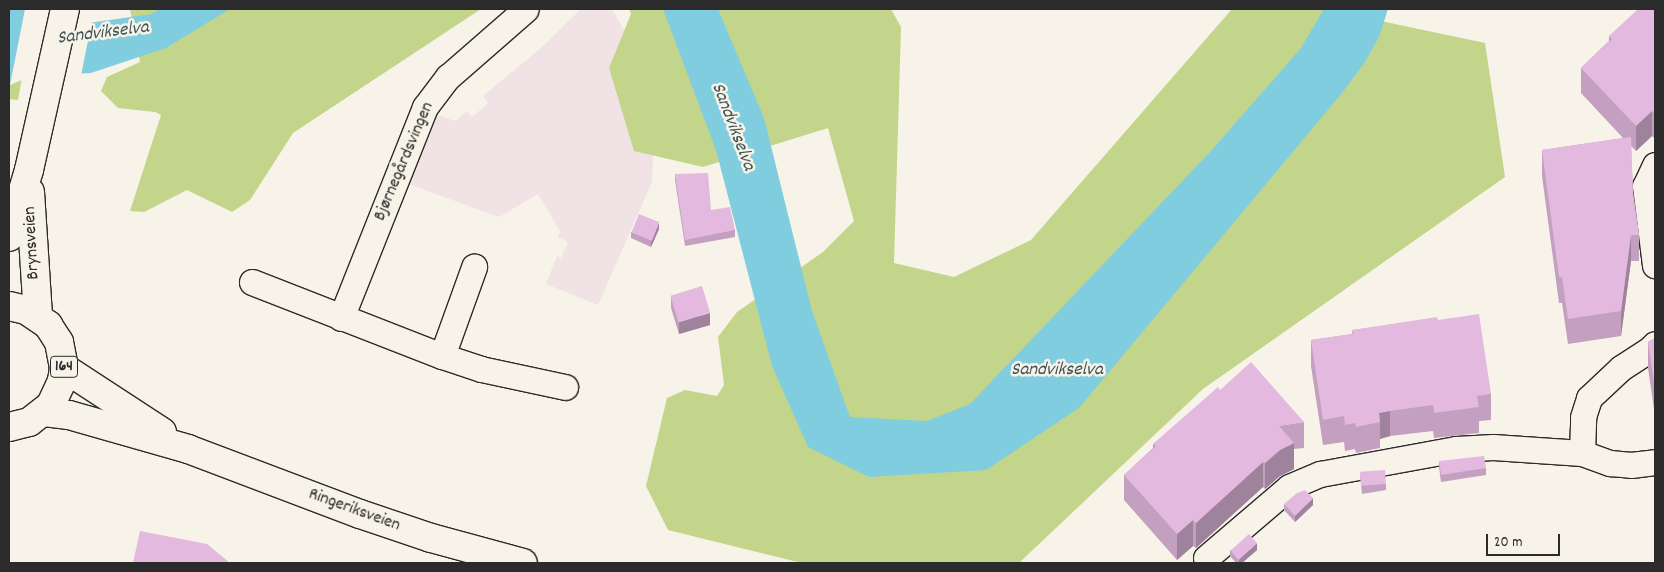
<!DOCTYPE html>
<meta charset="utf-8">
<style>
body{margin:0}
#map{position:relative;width:1664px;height:572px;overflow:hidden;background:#f7f3e8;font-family:Dekko,sans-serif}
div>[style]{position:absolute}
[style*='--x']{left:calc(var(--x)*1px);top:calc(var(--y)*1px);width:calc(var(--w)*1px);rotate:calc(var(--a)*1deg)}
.built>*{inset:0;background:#f1e2e5}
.green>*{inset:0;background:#c3d58a}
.water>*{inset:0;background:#81cde0}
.pier>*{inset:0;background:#f7f3e8}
.roads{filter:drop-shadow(1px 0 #2b2b2b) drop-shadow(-1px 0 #2b2b2b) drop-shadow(0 1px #2b2b2b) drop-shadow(0 -1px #2b2b2b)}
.minor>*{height:25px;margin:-12.5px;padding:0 12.5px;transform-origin:12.5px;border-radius:12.5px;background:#f7f3e8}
.major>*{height:28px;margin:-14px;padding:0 14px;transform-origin:14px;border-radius:14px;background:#f7f3e8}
.wall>*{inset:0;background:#c39fc0}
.shaded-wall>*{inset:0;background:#9f829c}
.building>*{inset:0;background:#e3b9df;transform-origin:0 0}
span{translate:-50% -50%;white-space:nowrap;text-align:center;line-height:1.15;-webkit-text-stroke:5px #f7f3e8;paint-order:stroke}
.shield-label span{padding:1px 4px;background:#f7f3e8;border:1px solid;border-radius:4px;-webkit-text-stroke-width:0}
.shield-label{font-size:16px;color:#2b2b2b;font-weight:700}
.street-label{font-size:18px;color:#2b2b2b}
.water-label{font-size:19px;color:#405458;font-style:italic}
.frame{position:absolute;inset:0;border:10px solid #2b2b2b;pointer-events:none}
.scale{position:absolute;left:1486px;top:534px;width:74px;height:22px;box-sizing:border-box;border:2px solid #2b2b2b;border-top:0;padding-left:6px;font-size:15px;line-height:18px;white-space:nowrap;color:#2b2b2b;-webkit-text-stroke:4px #f7f3e8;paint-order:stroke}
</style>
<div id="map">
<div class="built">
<i style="clip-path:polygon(581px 9px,612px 9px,627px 36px,646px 101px,653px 158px,652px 182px,598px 305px,546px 284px,557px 256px,561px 258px,568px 242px,558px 237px,560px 231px,538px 194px,499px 217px,403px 182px,431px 113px,455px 121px,467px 111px,472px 117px,488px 103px,483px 96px,543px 46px)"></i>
</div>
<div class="green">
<i style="clip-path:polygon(130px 9px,481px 9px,293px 133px,250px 200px,232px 212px,187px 190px,144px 212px,130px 211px,161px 115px,155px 112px,118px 108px,101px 91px,107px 77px,140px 62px)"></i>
<i style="clip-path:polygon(629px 9px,891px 9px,901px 27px,894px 263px,954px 277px,1031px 240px,1232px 9px,1324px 9px,1485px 43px,1505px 177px,1203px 389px,1019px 563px,802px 563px,668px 530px,646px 486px,667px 398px,685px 390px,717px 396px,724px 385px,718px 337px,737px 312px,823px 252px,854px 221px,828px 128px,703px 167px,634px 151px,609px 68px,631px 14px)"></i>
<i style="clip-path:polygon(22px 77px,18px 100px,9px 99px,9px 83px)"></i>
</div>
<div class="water">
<i style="clip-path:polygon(9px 9px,21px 9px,88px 23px,152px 14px,159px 9px,230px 9px,166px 48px,91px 73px,22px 77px,9px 83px)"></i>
<i style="clip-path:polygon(663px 9px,718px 9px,764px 118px,812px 311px,850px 417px,927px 421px,970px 404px,1210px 152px,1301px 48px,1324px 9px,1388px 9px,1379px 37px,1365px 62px,1342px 93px,1079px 408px,986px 470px,869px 477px,808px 447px,772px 366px,716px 150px)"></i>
</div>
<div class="pier">
<i style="clip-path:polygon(25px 9px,92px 20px,81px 76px,22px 80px,10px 85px)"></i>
</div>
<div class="roads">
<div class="minor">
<i style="--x:1655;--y:165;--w:23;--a:115"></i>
<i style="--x:1645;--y:186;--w:80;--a:82.8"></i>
<i style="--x:252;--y:282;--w:204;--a:21.3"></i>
<i style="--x:442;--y:356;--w:41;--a:18.4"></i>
<i style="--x:481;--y:369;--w:86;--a:12.1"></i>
<i style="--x:341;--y:318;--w:227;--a:-68.3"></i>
<i style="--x:425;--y:107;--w:38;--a:-53"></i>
<i style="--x:448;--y:77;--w:103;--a:-41.1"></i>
<i style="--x:442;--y:356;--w:95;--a:-70.2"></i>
<i style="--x:1582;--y:453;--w:36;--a:-88"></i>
<i style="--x:1583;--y:417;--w:20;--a:-72"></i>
<i style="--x:1589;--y:398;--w:44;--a:-43.2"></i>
<i style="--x:1621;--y:368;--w:33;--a:-33"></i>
<i style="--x:1649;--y:350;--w:8;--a:-45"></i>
<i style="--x:1206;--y:558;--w:109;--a:-40.5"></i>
<i style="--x:1289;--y:487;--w:34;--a:-23"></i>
<i style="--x:1320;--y:474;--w:138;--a:-10.4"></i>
<i style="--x:1456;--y:449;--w:37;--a:-3"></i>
<i style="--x:1493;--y:447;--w:89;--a:3.9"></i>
<i style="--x:1582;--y:453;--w:30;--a:20"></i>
<i style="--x:1610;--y:463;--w:21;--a:5"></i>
<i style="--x:1631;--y:465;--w:24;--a:-7"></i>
</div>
<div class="major">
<i style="--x:30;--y:192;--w:124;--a:86.3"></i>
<i style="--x:9;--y:237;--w:70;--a:-73.4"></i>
<i style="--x:29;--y:170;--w:165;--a:-77.4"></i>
<i style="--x:9;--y:306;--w:17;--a:13"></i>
<i style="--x:26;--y:310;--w:27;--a:34"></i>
<i style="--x:48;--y:325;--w:20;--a:57"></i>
<i style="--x:59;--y:342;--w:26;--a:79"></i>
<i style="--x:64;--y:368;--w:13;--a:99"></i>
<i style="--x:62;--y:381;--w:26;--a:115"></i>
<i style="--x:51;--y:405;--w:28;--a:142"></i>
<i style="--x:29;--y:422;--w:21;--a:166"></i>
<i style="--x:64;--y:368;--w:117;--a:33.1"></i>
<i style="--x:44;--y:412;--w:25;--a:7"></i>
<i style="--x:69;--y:415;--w:124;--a:15.9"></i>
<i style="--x:188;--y:449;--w:184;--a:20.7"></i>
<i style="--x:360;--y:514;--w:75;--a:18.7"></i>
<i style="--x:431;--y:538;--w:95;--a:15.2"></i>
</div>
</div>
<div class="wall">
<i style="clip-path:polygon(1655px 9px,1655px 139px,1652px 136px,1636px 151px,1631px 146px,1633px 193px,1639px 235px,1639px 261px,1631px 261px,1621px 336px,1568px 344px,1562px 303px,1559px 303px,1542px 176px,1542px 150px,1623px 138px,1581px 93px,1581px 68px,1609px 41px,1609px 36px)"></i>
<i style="clip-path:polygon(675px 174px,711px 210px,735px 230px,735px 237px,685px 246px,675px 180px)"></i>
<i style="clip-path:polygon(659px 229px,651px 247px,631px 238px,631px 232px)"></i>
<i style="clip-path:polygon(671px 296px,710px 325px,679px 334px,671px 308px)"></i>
<i style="clip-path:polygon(1438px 320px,1491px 394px,1491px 420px,1479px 421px,1479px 433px,1434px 438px,1433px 431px,1390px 436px,1380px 439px,1380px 448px,1356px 453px,1355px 449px,1345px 451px,1344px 442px,1323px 445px,1311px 366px,1311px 340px,1352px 334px,1352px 330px)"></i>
<i style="clip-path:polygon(1655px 338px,1655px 416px,1648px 368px,1648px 342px)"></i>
<i style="clip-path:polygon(1304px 422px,1304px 448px,1294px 449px,1294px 469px,1280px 476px,1265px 489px,1263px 487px,1196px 548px,1193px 546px,1177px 560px,1124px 500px,1124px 475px,1153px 448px,1153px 444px)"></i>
<i style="clip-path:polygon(1439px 461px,1486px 468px,1486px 475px,1441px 482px,1439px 467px)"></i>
<i style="clip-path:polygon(1360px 475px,1386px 484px,1386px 490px,1362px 494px)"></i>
<i style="clip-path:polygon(1284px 504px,1313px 505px,1295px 522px,1284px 510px)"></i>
<i style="clip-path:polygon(1230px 550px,1257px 550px,1242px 563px,1236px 563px,1230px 556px)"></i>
</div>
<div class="shaded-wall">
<i style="clip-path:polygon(1652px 111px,1652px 136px,1636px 151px,1636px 126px)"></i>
<i style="clip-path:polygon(659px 222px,659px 229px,651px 247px,651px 240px)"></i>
<i style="clip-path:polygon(1631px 235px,1631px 261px,1621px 336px,1621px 311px)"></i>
<i style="clip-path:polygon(710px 313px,710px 325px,679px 334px,679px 322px)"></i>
<i style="clip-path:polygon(1390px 411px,1390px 436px,1380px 439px,1380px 422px,1379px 413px)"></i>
<i style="clip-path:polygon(1294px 443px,1294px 469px,1280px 476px,1265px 489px,1265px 463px,1280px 450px)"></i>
<i style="clip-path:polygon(1263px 462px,1263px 487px,1196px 548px,1196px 523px)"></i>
<i style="clip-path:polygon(1313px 498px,1313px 505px,1295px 522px,1295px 516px)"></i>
<i style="clip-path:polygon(1193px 520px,1193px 546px,1177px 560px,1177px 534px)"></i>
<i style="clip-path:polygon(1257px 543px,1257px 550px,1242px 563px,1239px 563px,1239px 560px)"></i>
</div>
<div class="building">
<i style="clip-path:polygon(1638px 9px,1655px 9px,1655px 114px,1652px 111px,1636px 126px,1581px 68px,1612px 39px,1609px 36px)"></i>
<i style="clip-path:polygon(1631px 137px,1633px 193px,1639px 235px,1631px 235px,1621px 311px,1568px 319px,1562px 277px,1559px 277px,1542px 150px)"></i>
<i style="clip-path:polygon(708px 173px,711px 210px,730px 207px,735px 230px,685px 240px,675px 174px)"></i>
<i style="left:639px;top:214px;width:22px;height:20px;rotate:22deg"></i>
<i style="left:702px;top:286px;width:28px;height:33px;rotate:73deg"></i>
<i style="clip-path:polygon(1479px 314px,1491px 394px,1477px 396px,1479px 407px,1434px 413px,1433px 405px,1390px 411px,1379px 413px,1380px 422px,1356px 427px,1355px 423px,1345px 425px,1344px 416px,1323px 420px,1311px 340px,1353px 334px,1352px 330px,1437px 317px,1438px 320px)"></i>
<i style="clip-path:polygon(1655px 338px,1655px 390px,1648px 342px)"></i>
<i style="clip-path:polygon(1251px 362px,1304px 422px,1279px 426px,1294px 443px,1280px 450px,1265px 463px,1263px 462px,1196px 523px,1193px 520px,1177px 534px,1124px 475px,1156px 446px,1153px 444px,1218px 387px,1220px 390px)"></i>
<i style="clip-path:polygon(1484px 456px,1486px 468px,1441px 475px,1439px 461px)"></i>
<i style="left:1385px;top:470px;width:14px;height:25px;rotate:86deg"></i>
<i style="clip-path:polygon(1305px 490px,1313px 498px,1295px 516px,1284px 504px,1297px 493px)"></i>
<i style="clip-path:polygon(140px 531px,207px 544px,230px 563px,133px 563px)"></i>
<i style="left:1249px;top:534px;width:12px;height:25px;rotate:48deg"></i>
</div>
<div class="shield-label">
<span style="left:64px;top:367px">164</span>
</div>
<div class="street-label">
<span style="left:405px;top:162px;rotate:-67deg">Bjørnegårdsvingen</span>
<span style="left:33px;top:243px;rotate:-93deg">Brynsveien</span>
<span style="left:354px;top:511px;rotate:20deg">Ringeriksveien</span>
</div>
<div class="water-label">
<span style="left:103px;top:34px;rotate:-7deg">Sandvikselva</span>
<span style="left:732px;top:127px;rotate:69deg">Sandvikselva</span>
<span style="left:1057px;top:371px">Sandvikselva</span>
</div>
<div class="frame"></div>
<div class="scale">20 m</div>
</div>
